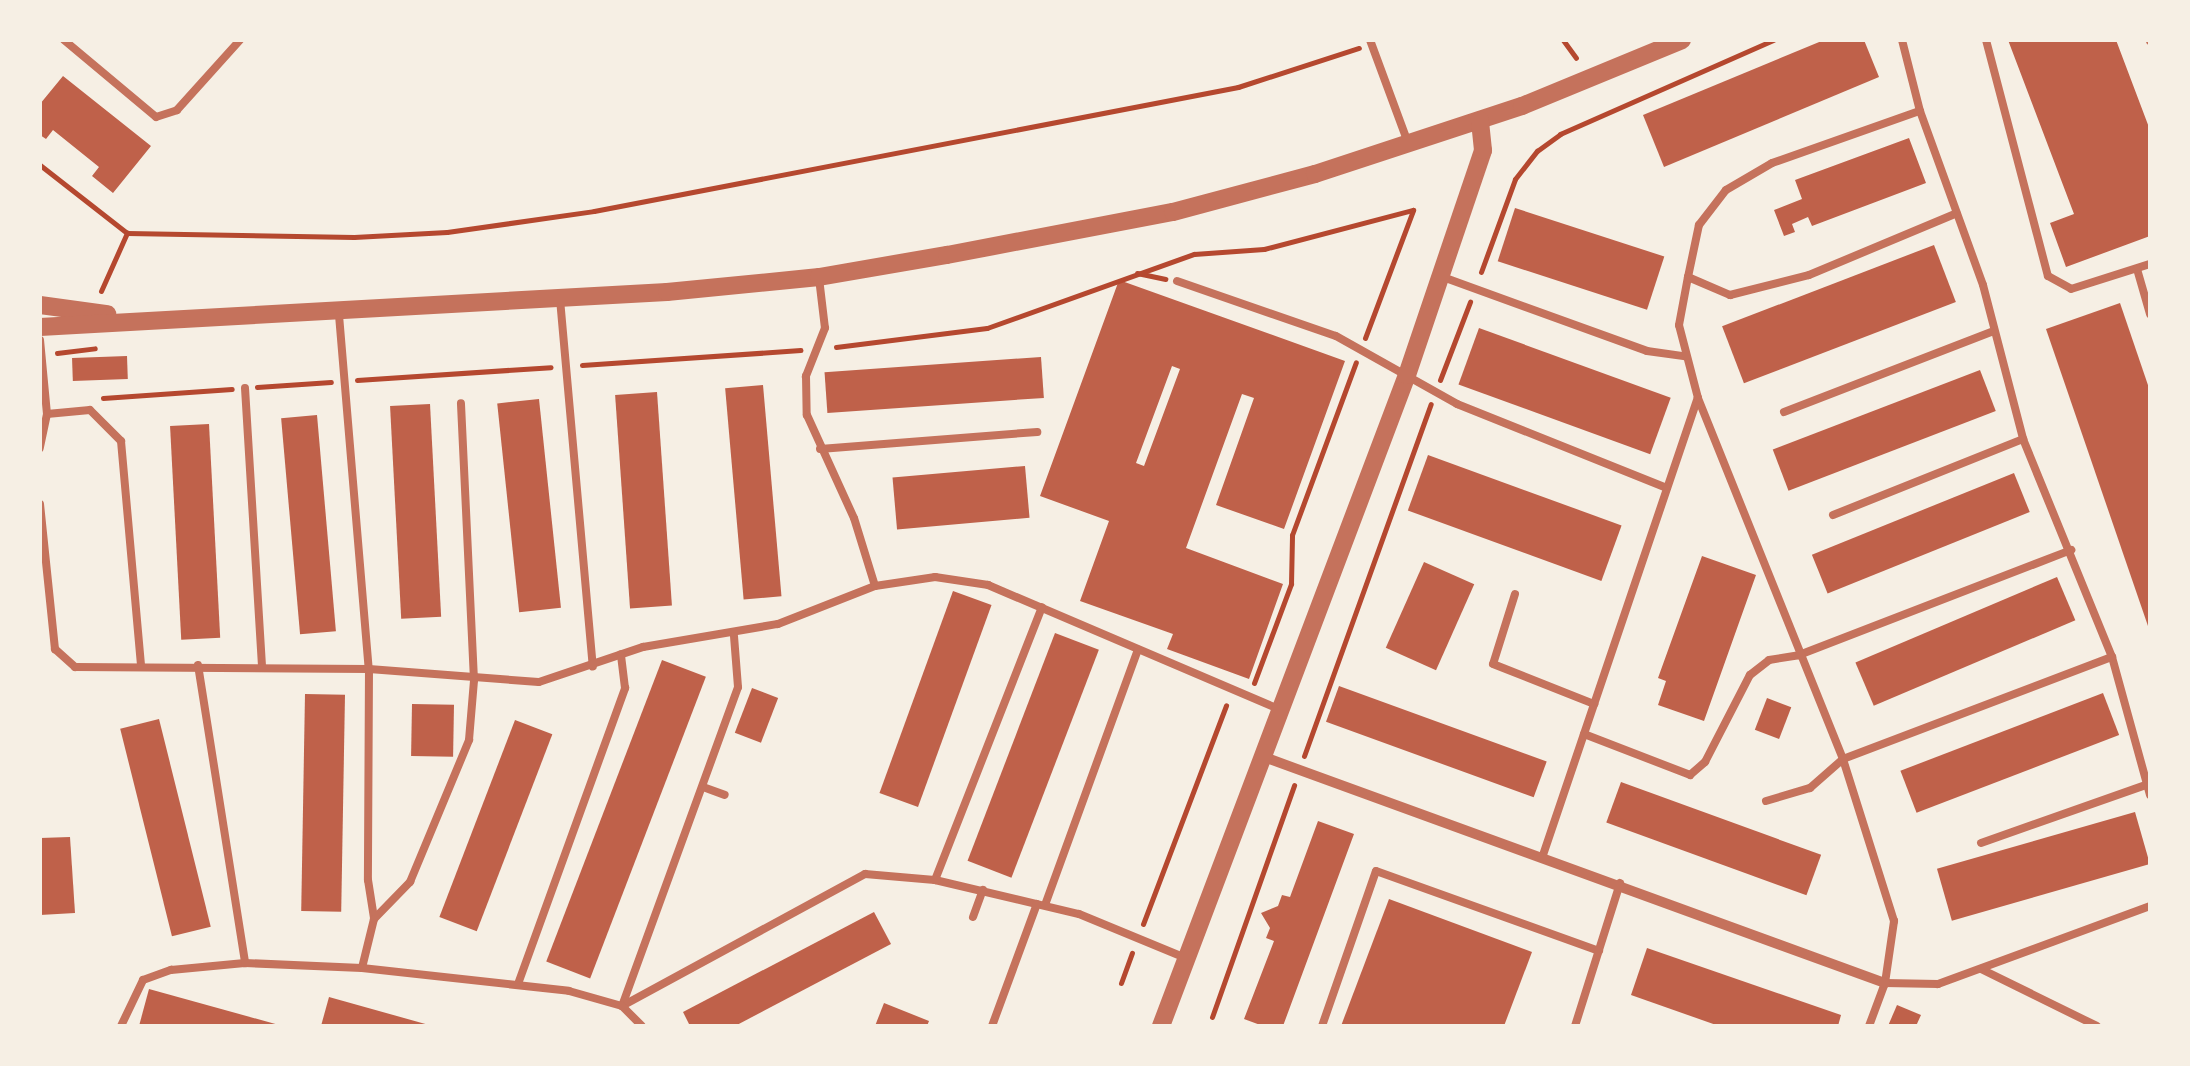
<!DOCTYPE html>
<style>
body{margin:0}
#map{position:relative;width:2190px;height:1066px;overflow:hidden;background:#f6efe4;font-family:Montserrat,sans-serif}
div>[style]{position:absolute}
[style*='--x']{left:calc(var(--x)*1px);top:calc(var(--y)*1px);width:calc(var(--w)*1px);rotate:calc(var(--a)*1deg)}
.building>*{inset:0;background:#bf614a;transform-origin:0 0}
.path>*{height:5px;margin:-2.5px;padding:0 2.5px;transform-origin:2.5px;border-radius:2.5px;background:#b5482f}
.service>*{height:8px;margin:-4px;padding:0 4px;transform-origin:4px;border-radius:4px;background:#c5725c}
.minor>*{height:10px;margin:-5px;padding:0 5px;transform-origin:5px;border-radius:5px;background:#c5725c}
.tertiary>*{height:18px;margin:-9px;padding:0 9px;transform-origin:9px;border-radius:9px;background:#c5725c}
span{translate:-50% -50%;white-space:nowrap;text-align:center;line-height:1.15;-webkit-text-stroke:8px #f6efe4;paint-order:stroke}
.frame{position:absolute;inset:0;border:42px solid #f6efe4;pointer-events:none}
</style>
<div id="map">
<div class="building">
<i style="clip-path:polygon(1824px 40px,1864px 40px,1879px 77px,1664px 167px,1643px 115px)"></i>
<i style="clip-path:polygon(2008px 40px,2116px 40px,2150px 130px,2150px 236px,2066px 267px,2050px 223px,2074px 214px)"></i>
<i style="clip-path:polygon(63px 76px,151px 146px,113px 193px,92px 176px,99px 167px,53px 130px,46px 139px,40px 135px,40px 104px)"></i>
<i style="clip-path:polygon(1909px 138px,1926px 183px,1812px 226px,1808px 217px,1792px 224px,1795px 232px,1784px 236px,1774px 210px,1802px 199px,1795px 180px)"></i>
<i style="left:1515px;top:208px;width:157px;height:56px;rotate:18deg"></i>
<i style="left:1934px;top:245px;width:61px;height:227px;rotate:69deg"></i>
<i style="clip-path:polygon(evenodd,1119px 280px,1345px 361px,1284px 529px,1216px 505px,1254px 398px,1242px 394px,1186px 548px,1283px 584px,1249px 679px,1167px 649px,1173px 634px,1080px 601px,1109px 521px,1040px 496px,1119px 280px,1172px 366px,1180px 369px,1144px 466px,1136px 463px,1172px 366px)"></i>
<i style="clip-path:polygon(2120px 303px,2150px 391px,2149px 629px,2046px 329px)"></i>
<i style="left:1479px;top:328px;width:204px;height:60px;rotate:20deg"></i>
<i style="left:127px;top:356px;width:23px;height:55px;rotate:88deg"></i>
<i style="left:1041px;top:357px;width:41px;height:217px;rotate:86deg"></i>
<i style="left:1980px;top:370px;width:44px;height:222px;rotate:69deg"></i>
<i style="left:763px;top:385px;width:212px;height:38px;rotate:85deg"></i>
<i style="left:657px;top:392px;width:214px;height:42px;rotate:86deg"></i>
<i style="left:539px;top:399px;width:210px;height:42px;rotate:84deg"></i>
<i style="left:430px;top:404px;width:213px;height:40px;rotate:87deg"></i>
<i style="left:317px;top:415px;width:217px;height:36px;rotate:85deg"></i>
<i style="left:209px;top:424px;width:214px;height:39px;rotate:87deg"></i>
<i style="left:1428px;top:455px;width:206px;height:59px;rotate:20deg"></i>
<i style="left:1025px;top:466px;width:52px;height:133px;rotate:85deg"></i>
<i style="left:2014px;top:473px;width:42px;height:218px;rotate:68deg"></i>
<i style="clip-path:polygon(1702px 556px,1756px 575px,1704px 721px,1658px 705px,1666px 681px,1658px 678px)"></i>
<i style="left:1424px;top:562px;width:55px;height:94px;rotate:24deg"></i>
<i style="left:2057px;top:577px;width:47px;height:219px;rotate:67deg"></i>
<i style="left:953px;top:591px;width:41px;height:215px;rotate:20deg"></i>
<i style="left:1055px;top:633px;width:47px;height:244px;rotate:21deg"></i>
<i style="left:662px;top:660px;width:47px;height:323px;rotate:21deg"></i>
<i style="left:1339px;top:686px;width:221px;height:38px;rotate:20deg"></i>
<i style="left:752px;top:688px;width:28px;height:48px;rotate:21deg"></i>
<i style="left:2103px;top:693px;width:45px;height:217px;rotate:69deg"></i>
<i style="left:305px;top:694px;width:40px;height:217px;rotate:1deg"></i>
<i style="left:1767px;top:698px;width:26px;height:34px;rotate:21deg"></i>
<i style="left:412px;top:704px;width:42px;height:52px;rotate:1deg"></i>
<i style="left:159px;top:719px;width:214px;height:40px;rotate:76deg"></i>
<i style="left:515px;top:720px;width:40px;height:211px;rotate:21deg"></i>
<i style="left:1621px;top:782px;width:213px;height:43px;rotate:20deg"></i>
<i style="left:2135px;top:812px;width:54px;height:206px;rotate:74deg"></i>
<i style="clip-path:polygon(1318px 821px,1354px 834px,1283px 1026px,1263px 1026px,1244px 1019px,1274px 941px,1266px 938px,1270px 928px,1261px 913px,1278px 906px,1282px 895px,1290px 897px)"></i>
<i style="clip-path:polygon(70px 837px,75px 913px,40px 915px,40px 838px)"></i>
<i style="clip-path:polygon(1389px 899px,1532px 952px,1504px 1026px,1341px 1026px)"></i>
<i style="clip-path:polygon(874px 912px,891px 944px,735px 1026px,690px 1026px,683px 1012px)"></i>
<i style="clip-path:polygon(1647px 948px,1841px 1015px,1838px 1026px,1719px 1026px,1631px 995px)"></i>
<i style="clip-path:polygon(149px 989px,279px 1025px,278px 1026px,139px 1026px)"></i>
<i style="clip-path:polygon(329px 997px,429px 1025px,429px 1026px,321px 1026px)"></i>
<i style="clip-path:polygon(884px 1003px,929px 1021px,927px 1026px,875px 1026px)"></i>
<i style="clip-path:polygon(1897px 1005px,1921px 1015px,1916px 1026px,1888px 1026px)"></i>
</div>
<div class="path">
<i style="--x:1563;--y:40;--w:22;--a:54"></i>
<i style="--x:40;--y:165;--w:110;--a:38"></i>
<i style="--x:127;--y:233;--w:227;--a:1"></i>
<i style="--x:354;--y:237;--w:93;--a:-3.1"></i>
<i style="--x:447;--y:232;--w:148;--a:-8.1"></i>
<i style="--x:594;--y:211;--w:656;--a:-10.9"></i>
<i style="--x:1238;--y:87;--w:127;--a:-17.9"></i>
<i style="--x:1481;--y:272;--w:99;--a:-69.9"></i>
<i style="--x:1515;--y:179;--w:36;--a:-52"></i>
<i style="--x:1537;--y:151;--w:29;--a:-36"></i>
<i style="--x:1560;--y:134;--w:233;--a:-23.8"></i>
<i style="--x:1137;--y:273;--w:29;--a:12"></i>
<i style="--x:101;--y:291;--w:64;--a:-65.9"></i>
<i style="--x:1365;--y:338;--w:137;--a:-69.4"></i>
<i style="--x:836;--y:347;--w:152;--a:-7.2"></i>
<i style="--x:987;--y:328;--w:220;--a:-19.7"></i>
<i style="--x:1194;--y:254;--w:70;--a:-4.1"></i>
<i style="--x:1264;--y:249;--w:154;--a:-14.7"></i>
<i style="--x:57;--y:353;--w:38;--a:-7"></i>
<i style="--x:582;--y:365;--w:219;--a:-3.9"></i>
<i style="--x:357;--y:380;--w:194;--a:-3.8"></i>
<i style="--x:1440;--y:380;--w:84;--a:-69"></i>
<i style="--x:257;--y:387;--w:74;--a:-3.9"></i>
<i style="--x:103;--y:398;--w:129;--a:-4"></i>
<i style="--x:1254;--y:683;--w:106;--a:-69.5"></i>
<i style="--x:1291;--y:584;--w:49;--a:-88.8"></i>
<i style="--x:1292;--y:535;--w:184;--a:-69.7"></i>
<i style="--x:1304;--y:756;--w:374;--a:-70.2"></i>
<i style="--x:1143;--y:924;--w:234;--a:-69.2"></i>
<i style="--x:1121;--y:983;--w:32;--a:-70"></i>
<i style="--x:1212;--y:1017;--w:246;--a:-70.5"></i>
</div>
<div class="service">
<i style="--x:64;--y:40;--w:120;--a:39.9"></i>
<i style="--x:156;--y:117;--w:22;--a:-18"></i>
<i style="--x:177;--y:110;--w:94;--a:-48"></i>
<i style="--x:1370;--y:40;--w:107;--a:69.7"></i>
<i style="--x:1902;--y:40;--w:73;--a:75.8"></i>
<i style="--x:1920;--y:111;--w:185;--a:70.1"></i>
<i style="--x:1983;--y:285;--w:159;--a:75.4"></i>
<i style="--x:2023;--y:439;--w:235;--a:67.8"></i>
<i style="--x:2112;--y:657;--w:143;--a:74.6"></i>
<i style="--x:1986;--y:40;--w:244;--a:75.3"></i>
<i style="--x:2048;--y:276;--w:26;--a:29"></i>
<i style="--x:2071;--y:289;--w:83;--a:-17.6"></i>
<i style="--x:2150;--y:40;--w:1;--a:90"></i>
<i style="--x:2137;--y:269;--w:47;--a:73.9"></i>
<i style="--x:1440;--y:276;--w:220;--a:19.9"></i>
<i style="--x:1647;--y:351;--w:37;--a:8"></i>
<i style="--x:1688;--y:277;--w:53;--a:-78.1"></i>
<i style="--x:1699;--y:225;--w:44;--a:-52.4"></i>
<i style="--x:1726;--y:190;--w:53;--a:-30.4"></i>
<i style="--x:1772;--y:163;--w:157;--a:-19.4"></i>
<i style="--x:819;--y:278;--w:50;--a:83.2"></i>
<i style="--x:825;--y:328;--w:52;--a:111.6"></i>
<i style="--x:806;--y:376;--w:39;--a:89"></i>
<i style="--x:807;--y:415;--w:113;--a:65.5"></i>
<i style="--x:854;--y:518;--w:71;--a:72.8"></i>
<i style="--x:1177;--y:281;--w:168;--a:19.1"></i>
<i style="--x:1336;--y:336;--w:139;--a:29.3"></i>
<i style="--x:1457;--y:404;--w:226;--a:21.8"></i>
<i style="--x:560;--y:299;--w:369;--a:84.9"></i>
<i style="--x:339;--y:315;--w:355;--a:85.2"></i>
<i style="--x:369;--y:669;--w:211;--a:90.3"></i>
<i style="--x:368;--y:880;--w:39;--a:81"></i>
<i style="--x:374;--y:919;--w:50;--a:103.8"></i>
<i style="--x:40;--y:340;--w:74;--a:84.6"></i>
<i style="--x:47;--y:414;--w:35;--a:102"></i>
<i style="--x:245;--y:388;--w:280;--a:86.5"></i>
<i style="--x:1784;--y:412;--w:222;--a:-21.1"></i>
<i style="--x:47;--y:414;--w:43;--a:-5.3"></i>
<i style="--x:90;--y:410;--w:44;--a:45"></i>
<i style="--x:121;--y:441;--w:226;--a:84.9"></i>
<i style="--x:820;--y:449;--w:218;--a:-4.5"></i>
<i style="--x:40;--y:504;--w:146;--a:84.1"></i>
<i style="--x:55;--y:649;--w:27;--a:42"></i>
<i style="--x:75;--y:667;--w:294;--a:0.4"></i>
<i style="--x:369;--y:669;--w:170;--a:4.4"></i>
<i style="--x:539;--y:682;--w:110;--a:-18.6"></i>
<i style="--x:643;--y:647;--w:137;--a:-9.7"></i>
<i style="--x:778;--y:624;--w:104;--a:-21.4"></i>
<i style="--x:875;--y:586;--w:61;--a:-8.5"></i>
<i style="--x:935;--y:577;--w:54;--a:8.6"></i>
<i style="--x:988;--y:585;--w:319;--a:23.1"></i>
<i style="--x:1833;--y:515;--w:205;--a:-21.8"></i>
<i style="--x:1515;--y:594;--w:73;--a:107.4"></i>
<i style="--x:1493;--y:664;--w:109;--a:21.6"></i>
<i style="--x:198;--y:665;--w:302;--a:81"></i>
<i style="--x:1584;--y:734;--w:114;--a:21.1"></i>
<i style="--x:1690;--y:775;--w:20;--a:-41"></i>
<i style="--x:1705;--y:762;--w:98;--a:-62.7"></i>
<i style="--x:1750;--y:675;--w:24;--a:-38"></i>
<i style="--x:1769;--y:660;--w:30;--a:-9"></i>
<i style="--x:1799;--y:655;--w:292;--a:-21.1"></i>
<i style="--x:703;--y:787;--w:23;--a:20"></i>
<i style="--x:1766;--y:801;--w:46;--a:-16.5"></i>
<i style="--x:1810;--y:788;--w:44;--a:-41.3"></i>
<i style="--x:1843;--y:759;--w:288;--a:-20.8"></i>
<i style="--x:1981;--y:843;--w:175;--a:-19.4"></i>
<i style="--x:1542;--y:858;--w:486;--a:-71.3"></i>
<i style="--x:935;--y:880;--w:293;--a:-68.6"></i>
<i style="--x:1045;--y:905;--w:272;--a:-70"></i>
<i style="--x:973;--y:917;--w:29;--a:-70"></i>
<i style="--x:374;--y:919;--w:52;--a:-45.8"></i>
<i style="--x:410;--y:882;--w:154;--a:-67.4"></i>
<i style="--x:469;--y:740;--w:60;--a:-85.2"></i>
<i style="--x:474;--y:680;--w:277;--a:-92.7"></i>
<i style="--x:1981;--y:969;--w:129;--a:26.2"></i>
<i style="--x:1885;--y:983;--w:53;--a:1.1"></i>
<i style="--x:1938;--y:984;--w:226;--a:-20.2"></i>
<i style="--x:518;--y:984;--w:315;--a:-70.1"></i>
<i style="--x:625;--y:688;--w:34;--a:-97"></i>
<i style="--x:622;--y:1006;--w:277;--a:-28.5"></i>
<i style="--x:865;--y:874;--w:70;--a:4.9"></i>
<i style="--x:935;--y:880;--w:148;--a:13.3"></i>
<i style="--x:1079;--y:914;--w:116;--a:22.4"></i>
<i style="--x:622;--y:1006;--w:339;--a:-70"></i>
<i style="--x:738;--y:687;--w:51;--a:-94.5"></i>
<i style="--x:121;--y:1026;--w:51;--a:-64.4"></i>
<i style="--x:143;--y:980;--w:30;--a:-20"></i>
<i style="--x:171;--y:970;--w:74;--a:-5.4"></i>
<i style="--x:245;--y:963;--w:117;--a:2.4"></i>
<i style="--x:362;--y:968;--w:208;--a:6.3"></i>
<i style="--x:569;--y:991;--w:55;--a:15.8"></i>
<i style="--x:622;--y:1006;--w:28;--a:45"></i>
<i style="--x:992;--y:1026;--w:130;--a:-69.8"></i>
<i style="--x:1322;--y:1026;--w:164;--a:-70.8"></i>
<i style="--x:1376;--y:871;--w:237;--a:19.7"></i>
<i style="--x:1575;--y:1026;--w:150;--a:-72.5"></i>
<i style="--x:1869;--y:1026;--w:46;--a:-69.6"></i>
<i style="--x:1885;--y:983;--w:63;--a:-81.7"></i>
<i style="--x:1894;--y:921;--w:170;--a:-107.5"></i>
<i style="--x:1843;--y:759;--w:389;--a:-111.9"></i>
<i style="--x:1698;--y:398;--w:75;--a:-104.6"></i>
<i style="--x:1679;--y:325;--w:49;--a:-79.4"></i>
<i style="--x:1688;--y:277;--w:46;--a:23.2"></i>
<i style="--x:1730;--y:295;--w:81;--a:-14.2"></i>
<i style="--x:1809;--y:275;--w:160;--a:-22.7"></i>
</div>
<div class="minor">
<i style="--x:1264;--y:757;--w:661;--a:20"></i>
</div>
<div class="tertiary">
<i style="--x:40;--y:305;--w:68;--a:7.7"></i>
<i style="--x:40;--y:327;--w:628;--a:-3.2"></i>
<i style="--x:667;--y:292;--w:153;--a:-5.6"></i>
<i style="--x:819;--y:277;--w:130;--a:-9.8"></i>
<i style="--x:947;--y:255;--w:230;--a:-10.8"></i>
<i style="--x:1173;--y:212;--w:147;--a:-15"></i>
<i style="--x:1315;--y:174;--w:218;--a:-18.2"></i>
<i style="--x:1522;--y:106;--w:173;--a:-22.4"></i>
<i style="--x:1161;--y:1026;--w:696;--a:-69.3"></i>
<i style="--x:1407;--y:375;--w:237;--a:-71.3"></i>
<i style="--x:1483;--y:150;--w:30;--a:-96"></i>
</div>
<div class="frame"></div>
</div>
